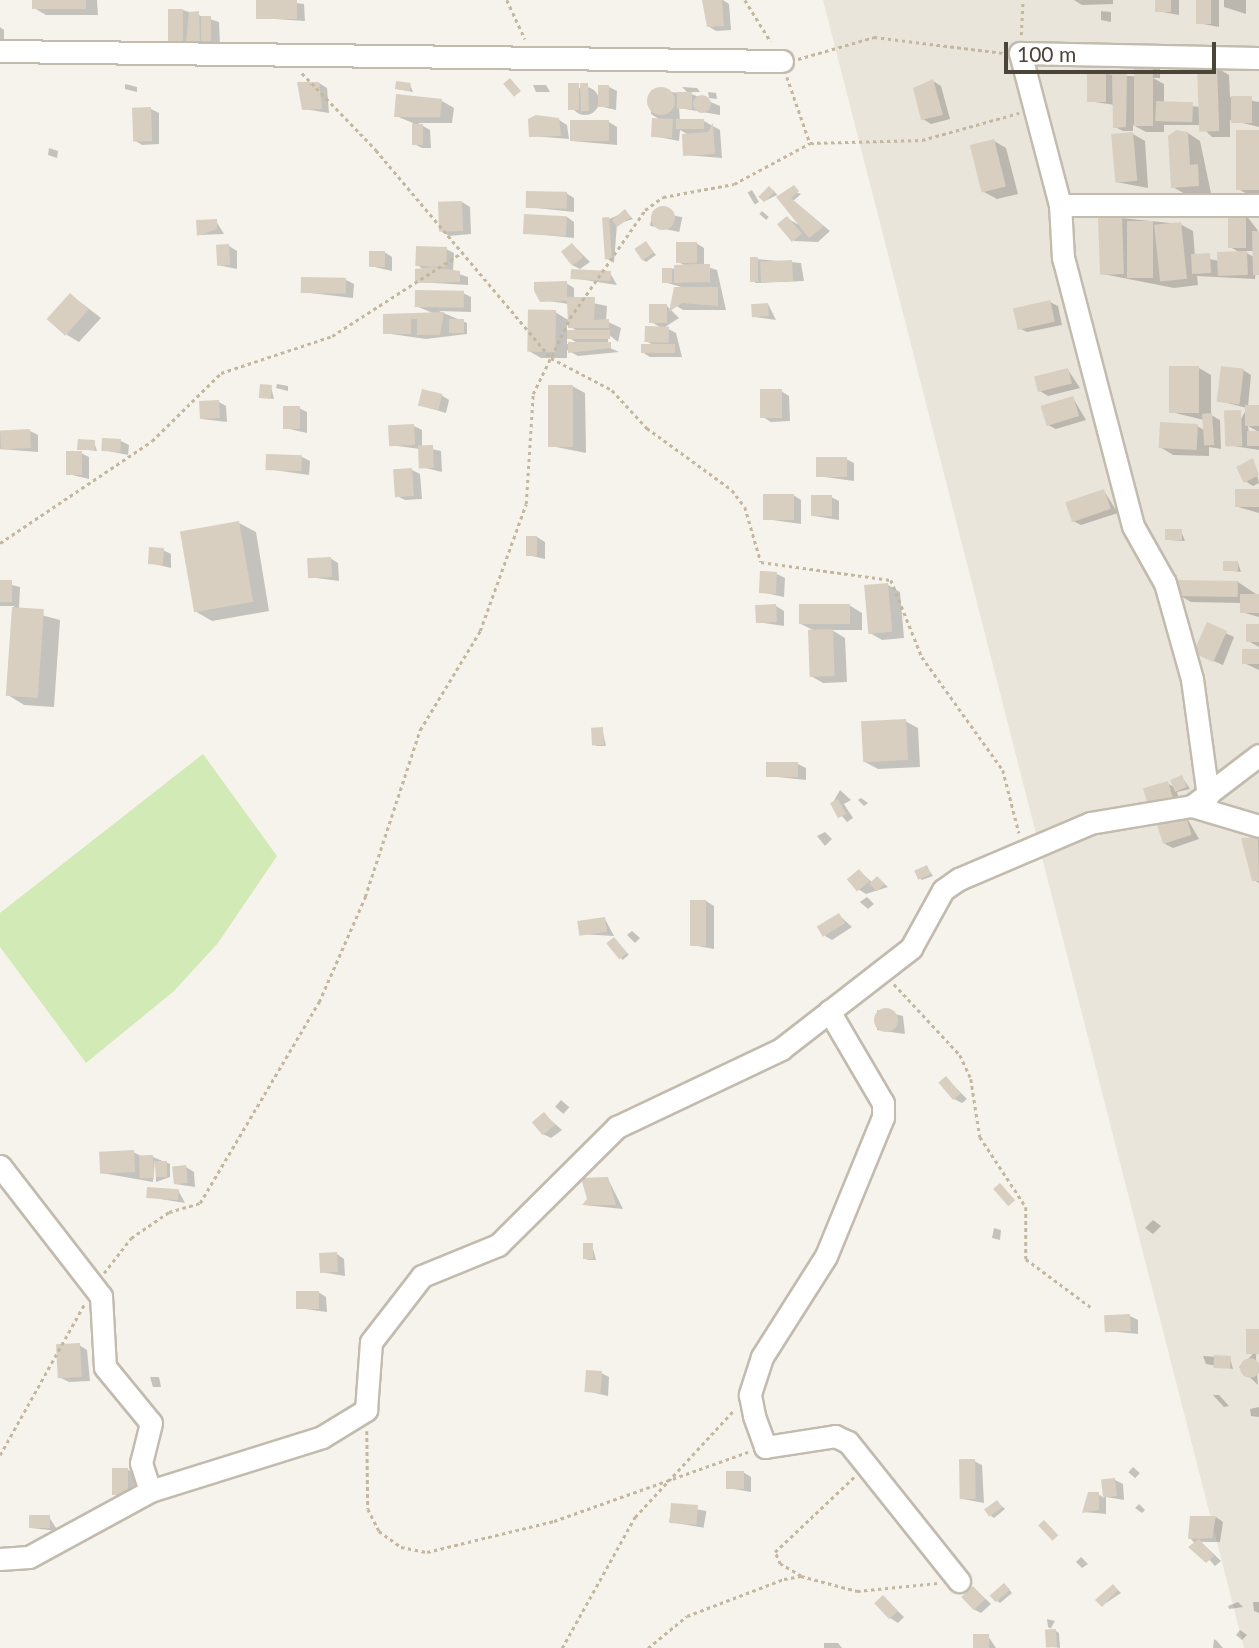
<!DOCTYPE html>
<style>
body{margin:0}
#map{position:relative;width:1259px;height:1648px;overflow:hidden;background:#f6f3ec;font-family:Lato,sans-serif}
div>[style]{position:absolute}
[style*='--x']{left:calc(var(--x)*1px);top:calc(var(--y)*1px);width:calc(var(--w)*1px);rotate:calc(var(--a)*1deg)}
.residential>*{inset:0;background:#eae5da}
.green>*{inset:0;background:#d2eab5}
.shadow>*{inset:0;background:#0003;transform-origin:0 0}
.round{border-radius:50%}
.building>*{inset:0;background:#d8cfc1;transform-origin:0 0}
.path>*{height:2.5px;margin-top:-1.25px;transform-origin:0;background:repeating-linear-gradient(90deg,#c4b79f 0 3.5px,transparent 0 7px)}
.roads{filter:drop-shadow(2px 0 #c2bbae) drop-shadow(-2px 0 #c2bbae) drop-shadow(0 2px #c2bbae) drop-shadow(0 -2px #c2bbae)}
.minor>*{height:21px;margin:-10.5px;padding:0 10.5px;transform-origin:10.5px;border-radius:10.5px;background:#fff}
span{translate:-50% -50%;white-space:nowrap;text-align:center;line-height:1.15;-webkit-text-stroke:5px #fff;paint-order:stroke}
.scale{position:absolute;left:1004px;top:42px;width:212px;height:32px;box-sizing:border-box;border:4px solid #4b4439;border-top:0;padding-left:9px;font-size:21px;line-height:24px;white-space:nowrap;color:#4b4439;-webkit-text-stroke:5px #fff;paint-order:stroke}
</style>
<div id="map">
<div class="residential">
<i style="clip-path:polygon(823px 0,1259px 0,1259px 1648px,1244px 1648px)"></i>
</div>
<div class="green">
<i style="clip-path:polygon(203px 754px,277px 856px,218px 943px,174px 991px,86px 1063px,0 947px,0 913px)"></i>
</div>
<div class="shadow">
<i style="clip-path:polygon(34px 0,97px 0,98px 15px,46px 15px,34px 8px)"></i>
<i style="clip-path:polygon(275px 0,304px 4px,305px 21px,259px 18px)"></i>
<i style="clip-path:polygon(723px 0,729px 4px,731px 30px,716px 31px,708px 26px,704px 1px)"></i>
<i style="clip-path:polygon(1074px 0,1113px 0,1113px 4px,1082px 5px)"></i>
<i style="clip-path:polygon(1157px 0,1179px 0,1179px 15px,1157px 11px)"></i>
<i style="clip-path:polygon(1198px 0,1219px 0,1219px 27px,1198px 23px)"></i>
<i style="clip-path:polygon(1224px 0,1246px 0,1246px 14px,1224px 7px)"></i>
<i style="clip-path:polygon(183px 10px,219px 22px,220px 44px,191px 43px,191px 54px,178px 53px)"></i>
<i style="clip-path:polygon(1101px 11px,1111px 12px,1111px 22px,1101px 20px)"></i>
<i style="clip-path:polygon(0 27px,4px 30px,4px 47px,0 47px)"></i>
<i style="clip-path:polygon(1152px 63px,1160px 68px,1160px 78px,1153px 78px,1164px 84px,1164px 103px,1200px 107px,1217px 68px,1229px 75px,1230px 97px,1259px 102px,1259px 127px,1230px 120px,1230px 137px,1212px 137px,1200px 125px,1164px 125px,1164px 132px,1146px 132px,1133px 125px,1133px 131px,1123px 131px,1115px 127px,1115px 105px,1088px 101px,1106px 74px,1142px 77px)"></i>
<i style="clip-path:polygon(933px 81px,941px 86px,950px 119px,931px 124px,923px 119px)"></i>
<i style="clip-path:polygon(319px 83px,327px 88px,329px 113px,304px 109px)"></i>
<i style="clip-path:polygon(125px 84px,137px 87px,137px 92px,125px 89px)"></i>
<i style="clip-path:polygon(410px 85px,413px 92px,397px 89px)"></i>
<i style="clip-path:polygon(533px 85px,546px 85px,550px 92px,536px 92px)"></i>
<i style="clip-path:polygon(609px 87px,617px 91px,616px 110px,599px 106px)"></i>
<i style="clip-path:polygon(682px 87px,697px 88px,700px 92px,687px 92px,720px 106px,720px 115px,679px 108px,680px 121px,704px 121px,720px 130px,722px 158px,685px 155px,689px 135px,680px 130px,679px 141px,653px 136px,662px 121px,651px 114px,651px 90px,689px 94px)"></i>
<i class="round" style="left:571px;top:87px;width:28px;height:28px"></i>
<i style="clip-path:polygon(708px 92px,716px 93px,717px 99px,709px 98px)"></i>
<i style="clip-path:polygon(442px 101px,454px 108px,452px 123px,418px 123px,430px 130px,431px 148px,422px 148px,414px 144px,413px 123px,396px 116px)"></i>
<i style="clip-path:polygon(151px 109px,159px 113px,159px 144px,142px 145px,134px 140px)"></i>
<i style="clip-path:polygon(559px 120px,567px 125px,569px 139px,531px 136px)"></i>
<i style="clip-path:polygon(609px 122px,617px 127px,617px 145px,572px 141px)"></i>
<i style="clip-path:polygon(1259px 131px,1259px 197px,1253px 197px,1240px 190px)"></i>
<i style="clip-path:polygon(1188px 133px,1200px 141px,1211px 193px,1185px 194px,1173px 187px)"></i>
<i style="clip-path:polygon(1133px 134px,1145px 141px,1148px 188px,1116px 182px)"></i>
<i style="clip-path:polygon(994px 141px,1006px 148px,1018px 194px,997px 199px,984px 192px)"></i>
<i style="clip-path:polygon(49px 148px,58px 151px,57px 158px,48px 155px)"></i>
<i style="clip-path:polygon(788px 189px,801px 194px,793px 201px,830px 231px,818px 242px,794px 241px,787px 218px,799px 225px,784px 204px,777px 195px,765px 201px,773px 190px,779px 197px)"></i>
<i style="left:752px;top:190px;width:14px;height:5px;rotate:60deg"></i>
<i style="clip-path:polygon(566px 193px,574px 198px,574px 212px,527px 207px)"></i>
<i style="clip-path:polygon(462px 202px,470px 207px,471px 234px,449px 236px,441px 231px)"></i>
<i style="left:653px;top:211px;width:30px;height:15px;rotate:12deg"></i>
<i style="left:762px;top:211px;width:9px;height:4px;rotate:41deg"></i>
<i style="clip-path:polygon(626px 212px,633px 219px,617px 224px,614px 263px,606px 258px,609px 219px)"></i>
<i style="clip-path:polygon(evenodd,1246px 215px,1259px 232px,1255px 279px,1197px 276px,1198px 285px,1174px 288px,1103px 274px,1121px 218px,1180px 224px,1193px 231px,1195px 256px,1219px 261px,1241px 253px,1230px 247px,1246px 215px,1243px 251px,1254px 251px,1254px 257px,1243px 251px)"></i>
<i style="clip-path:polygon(567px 217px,574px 222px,574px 238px,524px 233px)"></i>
<i style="clip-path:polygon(216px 221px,224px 234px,199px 235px)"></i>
<i style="clip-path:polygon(646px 243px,656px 255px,646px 262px,643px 260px)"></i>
<i style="clip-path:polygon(696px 243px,704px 248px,704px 266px,717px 270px,726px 310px,683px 310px,675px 305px,688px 289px,664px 282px,671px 269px,686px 266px,678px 262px)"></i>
<i style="clip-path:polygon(573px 245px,590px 262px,580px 269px,572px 265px)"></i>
<i style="clip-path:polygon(229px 246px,237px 251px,237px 269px,218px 265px)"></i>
<i style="clip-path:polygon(446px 249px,454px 253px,453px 272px,468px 277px,468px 285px,417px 282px,431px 274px,417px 265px)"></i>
<i style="clip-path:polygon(384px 252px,392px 257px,392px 271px,370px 266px)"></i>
<i style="clip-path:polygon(757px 259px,801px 263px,804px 281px,755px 283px)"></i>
<i style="clip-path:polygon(610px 273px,617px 285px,572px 278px)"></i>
<i style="clip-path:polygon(346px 280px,354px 284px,353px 298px,302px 292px)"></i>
<i style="clip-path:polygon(evenodd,566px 283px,574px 288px,574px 299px,607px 306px,606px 321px,621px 328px,618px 342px,608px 334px,608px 347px,619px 352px,578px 356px,567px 350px,567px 358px,541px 358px,529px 351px,555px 312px,570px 321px,569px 304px,541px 300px,566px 283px,567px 325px,579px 332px,567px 332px,567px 325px,566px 283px,567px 337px,571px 339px,579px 344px,567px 344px,567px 337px)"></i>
<i style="clip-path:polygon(463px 293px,471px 297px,471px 312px,439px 311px,467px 323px,467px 334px,426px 339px,384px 333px,385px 316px,435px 314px,416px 306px)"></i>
<i style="clip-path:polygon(71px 295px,101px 318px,79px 342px,67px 335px)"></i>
<i style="clip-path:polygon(1050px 302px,1058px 306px,1062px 325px,1027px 332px,1019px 328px)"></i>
<i style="clip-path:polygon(768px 304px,776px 320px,754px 317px)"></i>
<i style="clip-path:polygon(666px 305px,679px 318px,665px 327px,676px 333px,682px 357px,650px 357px,642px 352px,655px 346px,646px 341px,662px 328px,651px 322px)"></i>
<i style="clip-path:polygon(1199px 368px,1211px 375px,1211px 415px,1220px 420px,1221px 449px,1209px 447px,1209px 456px,1173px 455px,1160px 447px,1197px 426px,1204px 430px,1204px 420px,1171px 412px)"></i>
<i style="clip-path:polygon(1068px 370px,1080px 388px,1048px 396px,1040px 391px)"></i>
<i style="clip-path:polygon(1243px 370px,1251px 375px,1248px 407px,1259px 406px,1259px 432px,1248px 426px,1249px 433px,1259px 433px,1259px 450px,1227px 445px,1247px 408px,1219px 401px)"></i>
<i style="clip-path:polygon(277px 384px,288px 386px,288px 391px,276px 388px)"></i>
<i style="clip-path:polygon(572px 386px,585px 393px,586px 453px,551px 446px)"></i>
<i style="clip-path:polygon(271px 387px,274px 399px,261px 397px)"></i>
<i style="clip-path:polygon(781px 391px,789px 396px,790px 421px,771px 422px,763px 417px)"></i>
<i style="clip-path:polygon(441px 395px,449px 400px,446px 413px,420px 405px)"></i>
<i style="clip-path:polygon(1073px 398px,1086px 420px,1056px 429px,1048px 425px)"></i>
<i style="clip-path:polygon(219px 402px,226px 406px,227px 422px,202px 419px)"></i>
<i style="clip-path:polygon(299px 408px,307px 412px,307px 433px,285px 428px)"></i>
<i style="clip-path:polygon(414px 426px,422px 430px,422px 447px,441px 451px,442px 472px,421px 467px,420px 449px,390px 445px)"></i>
<i style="clip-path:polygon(30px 431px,38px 435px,38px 452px,0 449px,0 432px)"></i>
<i style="clip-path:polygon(121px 441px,129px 445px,128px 455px,104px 450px)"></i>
<i style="clip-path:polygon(94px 442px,97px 451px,79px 449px)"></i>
<i style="clip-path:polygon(81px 453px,89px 457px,89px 479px,68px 474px)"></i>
<i style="clip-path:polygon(302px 457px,310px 461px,309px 475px,267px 469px)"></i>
<i style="clip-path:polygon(846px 459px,854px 463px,854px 481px,817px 476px)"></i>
<i style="clip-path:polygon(1253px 460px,1259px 483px,1253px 486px,1245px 481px)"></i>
<i style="clip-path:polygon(412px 470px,420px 474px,422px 499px,405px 500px,397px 496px)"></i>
<i style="clip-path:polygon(1104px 491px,1118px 513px,1081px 525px,1073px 521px)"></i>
<i style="clip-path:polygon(1259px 491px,1259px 513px,1238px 507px)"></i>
<i style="clip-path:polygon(793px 495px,801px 500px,801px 524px,765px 519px)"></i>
<i style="clip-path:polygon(831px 497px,839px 501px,839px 520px,814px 516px)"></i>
<i style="clip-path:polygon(239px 523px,256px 532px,269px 611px,212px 621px,195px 611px)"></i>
<i style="clip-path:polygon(1181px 531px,1185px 541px,1168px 540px)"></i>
<i style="clip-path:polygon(537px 537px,545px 542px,545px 559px,528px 555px)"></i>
<i style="clip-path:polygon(163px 550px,171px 554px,171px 568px,150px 563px)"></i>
<i style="clip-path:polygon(330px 558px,338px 563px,339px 581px,309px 577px)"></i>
<i style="clip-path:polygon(1238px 563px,1241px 572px,1225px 570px)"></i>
<i style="clip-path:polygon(777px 574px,785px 578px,784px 597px,761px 592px)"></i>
<i style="clip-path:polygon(0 582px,20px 587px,19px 609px,60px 620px,54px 707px,24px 705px,8px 695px,14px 606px,0 606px)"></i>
<i style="clip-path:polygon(1238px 582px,1259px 596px,1259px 617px,1241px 612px,1241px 603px,1191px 602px,1179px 595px)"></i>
<i style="clip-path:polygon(888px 585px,900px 592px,904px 638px,882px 640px,870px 633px)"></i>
<i style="clip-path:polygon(849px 605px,862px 613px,862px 630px,832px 630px,845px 638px,847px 682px,823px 683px,811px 676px,815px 631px,801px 624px)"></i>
<i style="clip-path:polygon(776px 606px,784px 611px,784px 626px,757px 622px)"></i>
<i style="clip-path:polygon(1208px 625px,1234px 637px,1223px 665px,1204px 657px)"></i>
<i style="clip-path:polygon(1259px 626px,1259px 647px,1248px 641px)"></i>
<i style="clip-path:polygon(1259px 651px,1259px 670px,1244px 663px)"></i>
<i style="clip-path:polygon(905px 721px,918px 728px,920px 767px,878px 769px,865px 762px)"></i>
<i style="clip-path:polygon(602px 729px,606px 746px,597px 746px,593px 744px)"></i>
<i style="clip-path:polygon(798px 764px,806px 768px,806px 780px,768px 776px)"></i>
<i style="clip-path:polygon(1182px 777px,1190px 789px,1177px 792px,1180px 803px,1158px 810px,1167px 783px,1174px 787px)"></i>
<i style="clip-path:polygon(840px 790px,851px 800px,844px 804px,853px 818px,847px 822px,832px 804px)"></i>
<i style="clip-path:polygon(861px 798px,868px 803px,864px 806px,858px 800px)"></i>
<i style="clip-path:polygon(1184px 813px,1199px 839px,1173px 848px,1165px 844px)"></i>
<i style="clip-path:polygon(825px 832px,832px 839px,825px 846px,817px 836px)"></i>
<i style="clip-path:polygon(1258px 839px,1259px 839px,1259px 883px,1254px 880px)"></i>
<i style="clip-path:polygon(927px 867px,933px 876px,922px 880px,919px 878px)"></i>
<i style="clip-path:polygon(859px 871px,873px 883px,878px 878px,888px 887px,866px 894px,858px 889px)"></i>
<i style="clip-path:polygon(867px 897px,874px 904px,868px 909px,860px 902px)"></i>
<i style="clip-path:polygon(706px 901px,714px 906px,714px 949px,692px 945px)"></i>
<i style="clip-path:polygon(839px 915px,852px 927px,832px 940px,825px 936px)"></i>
<i style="clip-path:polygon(605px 919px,614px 936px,580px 934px)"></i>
<i style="clip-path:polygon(632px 931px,640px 938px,635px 943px,627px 935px)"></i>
<i style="left:615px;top:939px;width:21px;height:8px;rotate:49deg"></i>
<i style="clip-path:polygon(877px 1010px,903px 1016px,905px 1034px,877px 1030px)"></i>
<i style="clip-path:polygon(946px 1078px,967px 1099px,962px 1103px,954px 1099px)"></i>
<i style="left:561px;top:1100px;width:11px;height:9px;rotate:41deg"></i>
<i style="clip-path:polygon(545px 1115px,562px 1130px,551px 1138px,543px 1134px)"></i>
<i style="clip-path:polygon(133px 1152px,141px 1156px,153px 1157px,170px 1164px,170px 1177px,156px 1182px,155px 1159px,153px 1182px,102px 1173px)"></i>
<i style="clip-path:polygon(186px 1167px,194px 1172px,195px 1187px,175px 1184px)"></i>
<i style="clip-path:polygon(608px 1179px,623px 1209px,584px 1205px)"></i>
<i style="clip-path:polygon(178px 1190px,185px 1203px,148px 1197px)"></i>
<i style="clip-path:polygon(1153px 1220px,1161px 1226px,1153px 1234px,1145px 1228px)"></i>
<i style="clip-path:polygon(994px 1228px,1001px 1230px,1000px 1240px,992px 1238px)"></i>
<i style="clip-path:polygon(592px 1245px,596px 1260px,588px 1260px,584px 1258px)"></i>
<i style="clip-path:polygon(337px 1254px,344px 1259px,345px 1276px,321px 1272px)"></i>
<i style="clip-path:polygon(318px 1292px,326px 1297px,327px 1312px,298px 1308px)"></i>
<i style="clip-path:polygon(1130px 1316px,1138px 1320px,1138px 1334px,1107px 1331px)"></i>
<i style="clip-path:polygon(1259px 1330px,1256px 1358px,1258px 1385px,1239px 1367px,1252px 1355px)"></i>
<i style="clip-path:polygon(79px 1345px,87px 1350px,90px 1381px,69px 1382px,61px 1378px)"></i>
<i style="clip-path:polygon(1203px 1356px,1230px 1358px,1233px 1369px,1206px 1364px)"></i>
<i style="clip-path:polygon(601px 1373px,609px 1377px,608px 1396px,586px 1391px)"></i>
<i style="clip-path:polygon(150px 1377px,159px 1377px,161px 1387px,153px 1387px)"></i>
<i style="clip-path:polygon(1213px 1395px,1219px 1395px,1229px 1406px,1224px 1407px)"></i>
<i style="clip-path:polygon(1259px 1407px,1259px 1417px,1251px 1416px,1250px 1409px)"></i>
<i style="clip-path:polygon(974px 1461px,982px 1465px,984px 1503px,963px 1499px)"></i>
<i style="left:1133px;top:1467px;width:9px;height:7px;rotate:41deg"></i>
<i style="clip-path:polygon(127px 1469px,135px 1474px,135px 1498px,114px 1494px)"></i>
<i style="clip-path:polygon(743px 1472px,751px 1477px,751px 1492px,728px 1488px)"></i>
<i style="clip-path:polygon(1115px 1480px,1123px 1484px,1124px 1500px,1106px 1497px,1106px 1514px,1084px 1512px,1098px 1494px,1104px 1498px,1103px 1481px)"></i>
<i style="clip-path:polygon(997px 1502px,1005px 1509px,994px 1518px,991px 1516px)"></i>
<i style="clip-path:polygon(1139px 1504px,1145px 1510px,1142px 1513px,1135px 1508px)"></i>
<i style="left:672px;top:1505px;width:35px;height:17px;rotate:10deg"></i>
<i style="clip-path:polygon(49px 1517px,58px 1531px,31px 1528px)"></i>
<i style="clip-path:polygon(1216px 1517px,1223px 1522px,1220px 1542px,1201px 1542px,1221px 1561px,1215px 1566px,1190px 1538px)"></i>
<i style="clip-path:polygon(1081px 1557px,1088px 1564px,1082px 1568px,1076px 1562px)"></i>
<i style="clip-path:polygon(1007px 1587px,1012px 1593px,1000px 1603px,997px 1601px)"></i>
<i style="clip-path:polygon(974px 1588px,991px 1604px,981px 1613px,973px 1609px)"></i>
<i style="clip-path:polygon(1116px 1588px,1121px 1593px,1103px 1605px)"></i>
<i style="clip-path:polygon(883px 1597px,904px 1617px,898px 1623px,890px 1618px)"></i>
<i style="clip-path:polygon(1238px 1602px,1243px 1607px,1229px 1609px,1228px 1606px)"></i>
<i style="clip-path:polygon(1253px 1602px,1259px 1602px,1259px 1613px,1254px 1611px)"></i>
<i style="clip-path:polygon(1047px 1619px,1055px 1621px,1051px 1628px,1059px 1633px,1060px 1648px,1047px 1646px,1056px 1631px,1048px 1627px)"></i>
<i style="clip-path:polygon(1240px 1630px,1247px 1635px,1242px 1640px,1236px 1635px)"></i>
<i style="clip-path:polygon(988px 1636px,996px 1648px,974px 1648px)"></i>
<i style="clip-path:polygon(1214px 1639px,1217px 1641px,1223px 1648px,1213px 1648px)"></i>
<i style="clip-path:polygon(824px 1643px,838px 1643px,842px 1648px,824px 1648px)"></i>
</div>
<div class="building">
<i style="left:32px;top:0;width:54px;height:9px"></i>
<i style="left:256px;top:0;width:41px;height:19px"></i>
<i style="clip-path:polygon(702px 0,722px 0,724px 26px,707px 27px)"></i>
<i style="left:1155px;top:0;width:16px;height:12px"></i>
<i style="left:1196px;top:0;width:15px;height:24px"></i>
<i style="left:168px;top:9px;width:15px;height:41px"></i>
<i style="clip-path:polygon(199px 11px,200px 41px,186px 42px,189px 12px)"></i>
<i style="left:201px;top:16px;width:10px;height:25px"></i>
<i style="left:1134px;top:62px;width:19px;height:64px"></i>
<i style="left:1217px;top:66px;width:65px;height:20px;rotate:88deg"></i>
<i style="clip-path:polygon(1112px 71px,1127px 71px,1126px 127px,1113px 128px)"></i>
<i style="left:1087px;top:72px;width:19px;height:30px"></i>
<i style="left:510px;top:78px;width:17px;height:9px;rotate:50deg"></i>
<i style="clip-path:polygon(933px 79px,943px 115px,921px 120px,913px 88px)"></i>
<i style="left:396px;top:81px;width:15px;height:8px;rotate:8deg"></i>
<i style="clip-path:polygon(297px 82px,319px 82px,322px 109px,302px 110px)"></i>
<i style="left:579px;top:83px;width:27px;height:11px;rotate:90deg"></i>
<i style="left:588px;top:83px;width:28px;height:8px;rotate:88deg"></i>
<i style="left:598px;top:85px;width:11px;height:22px"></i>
<i class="round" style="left:647px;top:87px;width:28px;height:28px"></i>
<i style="left:677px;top:92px;width:15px;height:17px"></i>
<i style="clip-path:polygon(396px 94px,442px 99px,440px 117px,394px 117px)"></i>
<i class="round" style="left:693px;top:95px;width:18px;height:18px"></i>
<i style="left:1231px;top:96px;width:21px;height:27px"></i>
<i style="left:1156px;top:101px;width:37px;height:20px;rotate:2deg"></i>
<i style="left:151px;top:107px;width:34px;height:19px;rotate:88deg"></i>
<i style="clip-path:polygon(536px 115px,559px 118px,561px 136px,529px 137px,528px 119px)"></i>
<i style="left:652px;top:118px;width:21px;height:19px;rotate:3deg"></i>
<i style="left:676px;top:119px;width:28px;height:10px"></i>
<i style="left:609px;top:120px;width:21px;height:39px;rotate:90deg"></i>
<i style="clip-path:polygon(713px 123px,715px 154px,683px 156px,682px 134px,708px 132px)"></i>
<i style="left:412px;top:124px;width:11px;height:21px"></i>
<i style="clip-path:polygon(1176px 130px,1188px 132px,1190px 165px,1198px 164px,1199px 186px,1171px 188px,1168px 136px)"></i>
<i style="left:1259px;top:130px;width:60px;height:23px;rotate:90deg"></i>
<i style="left:1133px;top:132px;width:49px;height:22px;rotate:85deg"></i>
<i style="left:994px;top:139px;width:49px;height:25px;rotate:76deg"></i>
<i style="clip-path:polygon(794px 185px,799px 191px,791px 198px,824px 226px,809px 238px,776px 197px)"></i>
<i style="left:769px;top:186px;width:8px;height:15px;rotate:45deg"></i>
<i style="left:526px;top:191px;width:41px;height:17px;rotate:1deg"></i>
<i style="left:462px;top:201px;width:30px;height:24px;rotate:88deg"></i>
<i class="round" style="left:651px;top:206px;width:24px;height:24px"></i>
<i style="clip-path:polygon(625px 209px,631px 217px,617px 227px,612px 220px)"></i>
<i style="left:524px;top:214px;width:43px;height:20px;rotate:3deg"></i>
<i style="left:1228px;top:214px;width:18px;height:34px"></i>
<i style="left:787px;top:216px;width:23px;height:13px;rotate:50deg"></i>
<i style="left:609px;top:217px;width:42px;height:7px;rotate:86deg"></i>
<i style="left:1122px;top:217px;width:57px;height:24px;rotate:88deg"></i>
<i style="clip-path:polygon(217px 219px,217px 229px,197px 236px,196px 220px)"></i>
<i style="left:1127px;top:221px;width:26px;height:57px"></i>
<i style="left:1181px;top:222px;width:57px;height:27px;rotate:84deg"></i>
<i style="clip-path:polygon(1252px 231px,1259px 231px,1259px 275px,1253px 275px)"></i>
<i style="left:646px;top:241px;width:14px;height:14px;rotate:56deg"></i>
<i style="left:676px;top:242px;width:21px;height:21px"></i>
<i style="left:572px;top:243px;width:18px;height:14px;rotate:52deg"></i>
<i style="left:229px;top:244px;width:21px;height:13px;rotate:87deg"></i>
<i style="left:416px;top:246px;width:31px;height:20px;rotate:2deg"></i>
<i style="left:369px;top:251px;width:16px;height:16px"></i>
<i style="left:1247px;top:251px;width:24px;height:30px;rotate:88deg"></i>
<i style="left:1210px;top:253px;width:20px;height:19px;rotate:87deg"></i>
<i style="left:750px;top:257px;width:8px;height:25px"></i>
<i style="left:792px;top:260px;width:21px;height:32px;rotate:87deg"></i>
<i style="clip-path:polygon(695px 264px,710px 264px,710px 282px,674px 283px,674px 265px)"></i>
<i style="clip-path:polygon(433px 267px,460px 271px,460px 282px,415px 283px,415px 269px)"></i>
<i style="left:662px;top:268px;width:10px;height:15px"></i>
<i style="left:571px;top:269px;width:40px;height:10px;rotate:3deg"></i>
<i style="left:301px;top:277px;width:45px;height:16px;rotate:1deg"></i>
<i style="clip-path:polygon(567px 281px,567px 297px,595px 297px,594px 320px,609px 319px,609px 328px,568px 328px,567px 301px,540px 302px,534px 291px,534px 282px)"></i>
<i style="clip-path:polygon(674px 287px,718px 287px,718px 306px,682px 303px,669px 312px)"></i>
<i style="left:415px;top:290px;width:49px;height:17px;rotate:1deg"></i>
<i style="left:70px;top:293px;width:25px;height:35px;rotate:42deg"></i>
<i style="left:1050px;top:300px;width:22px;height:38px;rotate:77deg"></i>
<i style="left:768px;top:303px;width:13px;height:17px;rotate:86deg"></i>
<i style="left:649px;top:304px;width:18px;height:19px"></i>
<i style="left:556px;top:310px;width:42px;height:28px;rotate:91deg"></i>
<i style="clip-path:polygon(444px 312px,440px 335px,417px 335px,417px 319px,411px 319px,411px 334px,383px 334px,383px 314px)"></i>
<i style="left:449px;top:319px;width:15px;height:14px"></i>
<i style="left:645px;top:326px;width:24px;height:16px;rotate:2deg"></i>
<i style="left:567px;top:330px;width:43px;height:9px"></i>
<i style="clip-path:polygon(568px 342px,611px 342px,611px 348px,568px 353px)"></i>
<i style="left:641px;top:344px;width:34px;height:9px"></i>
<i style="left:1169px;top:366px;width:30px;height:47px"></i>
<i style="left:1221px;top:366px;width:23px;height:36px;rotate:7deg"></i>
<i style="left:1068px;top:368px;width:16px;height:35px;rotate:76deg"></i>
<i style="left:260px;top:384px;width:12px;height:14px;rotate:5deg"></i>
<i style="left:548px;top:385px;width:25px;height:62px"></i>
<i style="left:422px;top:389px;width:21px;height:17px;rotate:14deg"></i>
<i style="left:782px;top:389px;width:29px;height:22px;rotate:90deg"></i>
<i style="left:1073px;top:396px;width:21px;height:34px;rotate:73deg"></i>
<i style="left:219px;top:400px;width:18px;height:20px;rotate:87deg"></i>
<i style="left:1245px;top:405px;width:14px;height:21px"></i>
<i style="left:283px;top:406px;width:17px;height:23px"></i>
<i style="left:1241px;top:410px;width:36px;height:17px;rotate:88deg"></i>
<i style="left:1212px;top:413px;width:32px;height:10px;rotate:86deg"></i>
<i style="left:1160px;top:422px;width:38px;height:26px;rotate:3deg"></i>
<i style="left:414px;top:424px;width:21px;height:26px;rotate:87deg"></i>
<i style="left:30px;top:429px;width:19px;height:30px;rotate:87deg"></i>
<i style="left:1247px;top:431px;width:12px;height:15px"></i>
<i style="left:102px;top:438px;width:19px;height:13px;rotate:3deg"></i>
<i style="clip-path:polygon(78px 439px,95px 440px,95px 450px,77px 450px)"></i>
<i style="left:433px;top:445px;width:23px;height:15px;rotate:88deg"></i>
<i style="left:82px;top:451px;width:24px;height:16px;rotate:90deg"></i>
<i style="left:266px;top:454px;width:36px;height:16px;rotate:2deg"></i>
<i style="left:816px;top:457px;width:31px;height:20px"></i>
<i style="clip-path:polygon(1253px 458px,1259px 475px,1244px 483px,1236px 467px)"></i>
<i style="left:412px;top:468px;width:28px;height:19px;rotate:86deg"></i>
<i style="left:1104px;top:489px;width:21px;height:41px;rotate:71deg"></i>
<i style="left:1259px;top:489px;width:18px;height:24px;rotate:90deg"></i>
<i style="left:763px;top:494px;width:31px;height:26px"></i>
<i style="left:832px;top:495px;width:21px;height:21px;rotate:90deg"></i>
<i style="left:239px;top:521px;width:82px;height:60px;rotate:80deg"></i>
<i style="left:1182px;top:529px;width:11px;height:17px;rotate:90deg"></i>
<i style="left:526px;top:536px;width:11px;height:20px"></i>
<i style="left:149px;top:547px;width:15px;height:17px;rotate:4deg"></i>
<i style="left:331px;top:557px;width:20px;height:24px;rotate:87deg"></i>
<i style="left:1223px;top:561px;width:15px;height:10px"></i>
<i style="left:760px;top:571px;width:17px;height:22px;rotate:3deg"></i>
<i style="left:0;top:580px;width:12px;height:22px"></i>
<i style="left:1177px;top:580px;width:61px;height:16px;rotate:1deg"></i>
<i style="left:888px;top:583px;width:49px;height:24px;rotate:85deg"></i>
<i style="left:1240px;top:594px;width:19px;height:19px"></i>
<i style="left:776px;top:604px;width:18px;height:21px;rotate:87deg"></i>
<i style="left:850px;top:604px;width:20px;height:51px;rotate:90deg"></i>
<i style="left:12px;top:607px;width:32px;height:89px;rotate:4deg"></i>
<i style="left:1207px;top:622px;width:22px;height:34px;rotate:24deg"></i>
<i style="left:1246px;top:624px;width:13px;height:18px"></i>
<i style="left:833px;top:629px;width:47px;height:25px;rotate:88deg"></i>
<i style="left:1242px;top:649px;width:17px;height:15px"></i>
<i style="left:906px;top:719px;width:41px;height:45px;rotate:87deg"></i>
<i style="left:603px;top:727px;width:18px;height:12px;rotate:87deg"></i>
<i style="left:766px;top:762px;width:32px;height:15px"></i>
<i style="left:1182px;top:775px;width:13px;height:13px;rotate:67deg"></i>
<i style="left:1168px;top:781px;width:19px;height:26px;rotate:74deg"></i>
<i style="left:838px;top:799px;width:17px;height:9px;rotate:62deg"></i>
<i style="left:1184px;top:811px;width:25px;height:30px;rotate:72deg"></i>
<i style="clip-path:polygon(1258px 837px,1259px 881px,1252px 881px,1241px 838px)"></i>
<i style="left:927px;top:865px;width:10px;height:14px;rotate:66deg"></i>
<i style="left:859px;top:869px;width:16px;height:16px;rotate:50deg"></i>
<i style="left:877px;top:876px;width:11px;height:11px;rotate:45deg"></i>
<i style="left:690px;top:900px;width:16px;height:46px"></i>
<i style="left:839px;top:913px;width:12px;height:26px;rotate:59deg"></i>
<i style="left:605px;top:917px;width:15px;height:28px;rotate:82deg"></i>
<i style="left:614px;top:937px;width:21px;height:10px;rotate:51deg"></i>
<i class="round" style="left:874px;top:1008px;width:24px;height:24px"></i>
<i style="left:946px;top:1076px;width:23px;height:10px;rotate:50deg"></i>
<i style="left:544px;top:1112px;width:17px;height:16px;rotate:50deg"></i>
<i style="left:134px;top:1150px;width:22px;height:35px;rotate:87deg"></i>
<i style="left:153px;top:1155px;width:23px;height:14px;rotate:88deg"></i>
<i style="left:156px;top:1161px;width:11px;height:16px"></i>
<i style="left:186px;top:1165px;width:18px;height:14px;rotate:84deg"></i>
<i style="clip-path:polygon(608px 1177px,616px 1205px,582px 1205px,587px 1199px,581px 1178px)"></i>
<i style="left:1000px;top:1183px;width:23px;height:9px;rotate:49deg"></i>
<i style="left:147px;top:1187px;width:32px;height:11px;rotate:4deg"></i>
<i style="left:583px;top:1243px;width:10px;height:16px"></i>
<i style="left:337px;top:1252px;width:20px;height:18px;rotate:87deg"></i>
<i style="left:296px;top:1291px;width:23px;height:18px"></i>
<i style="left:1130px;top:1314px;width:17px;height:26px;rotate:87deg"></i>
<i style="left:1246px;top:1329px;width:13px;height:25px"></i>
<i style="left:80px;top:1343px;width:34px;height:24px;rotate:87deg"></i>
<i style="left:1214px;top:1355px;width:17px;height:13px;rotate:3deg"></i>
<i class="round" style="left:1240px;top:1358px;width:20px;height:20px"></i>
<i style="left:586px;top:1370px;width:16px;height:22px;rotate:4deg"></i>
<i style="left:975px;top:1459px;width:40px;height:16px;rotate:89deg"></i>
<i style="left:112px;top:1468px;width:16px;height:27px"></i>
<i style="left:726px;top:1471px;width:18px;height:18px"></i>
<i style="left:1115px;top:1478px;width:18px;height:14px;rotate:84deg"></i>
<i style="clip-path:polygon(1088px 1492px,1099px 1492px,1099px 1510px,1082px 1513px)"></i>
<i style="left:997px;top:1500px;width:9px;height:16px;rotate:54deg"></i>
<i style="left:671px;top:1503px;width:27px;height:20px;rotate:4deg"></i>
<i style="left:50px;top:1515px;width:13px;height:21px;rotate:90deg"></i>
<i style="clip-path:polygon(1190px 1516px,1216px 1516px,1212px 1538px,1188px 1539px)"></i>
<i style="left:1044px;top:1520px;width:21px;height:8px;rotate:47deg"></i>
<i style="clip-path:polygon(1199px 1539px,1214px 1556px,1206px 1563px,1188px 1547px)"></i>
<i style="left:1004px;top:1583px;width:9px;height:19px;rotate:49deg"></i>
<i style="clip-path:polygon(1113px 1584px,1118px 1590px,1102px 1607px,1095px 1600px)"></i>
<i style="left:973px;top:1586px;width:18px;height:16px;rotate:47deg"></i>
<i style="left:883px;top:1595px;width:22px;height:12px;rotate:47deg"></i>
<i style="left:1056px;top:1629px;width:18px;height:11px;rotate:87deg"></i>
<i style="left:973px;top:1634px;width:16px;height:14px"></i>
</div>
<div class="path">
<i style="--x:507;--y:0;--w:43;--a:65.2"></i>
<i style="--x:745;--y:0;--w:49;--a:58.2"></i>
<i style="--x:1021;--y:35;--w:35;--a:-87"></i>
<i style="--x:798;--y:59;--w:79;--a:-16.1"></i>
<i style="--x:874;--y:37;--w:130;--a:7.1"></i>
<i style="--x:302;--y:73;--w:107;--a:46.1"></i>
<i style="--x:376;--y:150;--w:272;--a:49.9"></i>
<i style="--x:551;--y:358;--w:69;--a:27.7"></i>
<i style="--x:612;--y:390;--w:52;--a:47.4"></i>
<i style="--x:647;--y:428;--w:105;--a:36.1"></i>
<i style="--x:732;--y:490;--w:21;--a:53"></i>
<i style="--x:745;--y:507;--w:57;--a:73.8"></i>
<i style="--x:761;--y:562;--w:131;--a:7.9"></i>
<i style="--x:891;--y:580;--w:83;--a:68.1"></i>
<i style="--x:922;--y:657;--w:139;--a:54.4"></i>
<i style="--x:1003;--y:770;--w:65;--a:75.7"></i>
<i style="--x:787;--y:77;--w:70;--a:70.8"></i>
<i style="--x:0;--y:543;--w:183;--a:-33.9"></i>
<i style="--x:152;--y:441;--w:97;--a:-44.6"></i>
<i style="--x:221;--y:373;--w:117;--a:-18.4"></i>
<i style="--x:332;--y:336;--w:156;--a:-32.7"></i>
<i style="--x:894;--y:984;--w:97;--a:47.1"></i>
<i style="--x:960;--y:1055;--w:26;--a:65"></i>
<i style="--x:971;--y:1079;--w:59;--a:81.2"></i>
<i style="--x:980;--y:1137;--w:84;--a:56.7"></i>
<i style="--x:1026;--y:1207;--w:52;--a:90"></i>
<i style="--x:1026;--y:1259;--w:82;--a:36.6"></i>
<i style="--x:104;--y:1273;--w:44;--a:-52.4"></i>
<i style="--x:131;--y:1238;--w:46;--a:-34.4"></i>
<i style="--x:169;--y:1212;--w:32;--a:-16"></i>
<i style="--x:200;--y:1203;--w:234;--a:-59.4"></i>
<i style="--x:319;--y:1002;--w:115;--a:-66.3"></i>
<i style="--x:365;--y:897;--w:176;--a:-71.8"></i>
<i style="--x:420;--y:730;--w:116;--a:-58.8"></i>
<i style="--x:480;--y:631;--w:135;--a:-70.1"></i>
<i style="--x:526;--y:504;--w:110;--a:-86.4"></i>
<i style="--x:533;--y:394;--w:85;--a:-64"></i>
<i style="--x:570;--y:318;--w:131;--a:-55.2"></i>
<i style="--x:645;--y:210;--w:22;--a:-36"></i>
<i style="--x:663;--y:197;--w:72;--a:-10.4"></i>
<i style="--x:734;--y:184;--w:86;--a:-28.3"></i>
<i style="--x:810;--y:143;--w:112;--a:-1.5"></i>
<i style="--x:922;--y:140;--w:101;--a:-15.6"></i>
<i style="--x:367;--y:1431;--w:78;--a:89.3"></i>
<i style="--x:368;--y:1509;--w:25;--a:63"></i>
<i style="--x:379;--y:1531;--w:27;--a:36"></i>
<i style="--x:401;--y:1547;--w:26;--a:11"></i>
<i style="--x:427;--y:1552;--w:131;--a:-13.7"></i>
<i style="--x:554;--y:1521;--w:206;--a:-19.6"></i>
<i style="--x:0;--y:1455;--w:172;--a:-60.8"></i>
<i style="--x:801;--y:1576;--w:24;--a:-150"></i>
<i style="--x:780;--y:1564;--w:13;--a:-113"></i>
<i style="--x:775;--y:1552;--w:109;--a:-43.5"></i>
<i style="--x:562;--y:1648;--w:150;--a:-60.9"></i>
<i style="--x:635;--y:1517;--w:147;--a:-47.2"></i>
<i style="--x:648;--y:1648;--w:50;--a:-39.4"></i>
<i style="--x:687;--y:1616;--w:104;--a:-20.9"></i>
<i style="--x:784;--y:1579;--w:17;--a:-10"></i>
<i style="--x:801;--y:1576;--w:58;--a:15"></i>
<i style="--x:857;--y:1591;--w:81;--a:-5.6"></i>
</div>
<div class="roads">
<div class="minor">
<i style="--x:0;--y:51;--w:782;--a:0.73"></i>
<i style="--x:1060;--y:205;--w:199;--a:0"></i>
<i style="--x:1208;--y:796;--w:118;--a:-97.8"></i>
<i style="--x:1192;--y:679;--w:100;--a:-105.7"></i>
<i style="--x:1165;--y:583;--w:65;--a:-119.3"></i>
<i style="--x:1133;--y:526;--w:277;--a:-104.6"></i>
<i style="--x:1063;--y:258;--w:53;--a:-93.2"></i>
<i style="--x:1060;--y:205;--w:157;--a:-104.7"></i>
<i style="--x:1020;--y:53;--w:239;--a:1.2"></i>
<i style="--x:1192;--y:806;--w:70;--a:16.6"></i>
<i style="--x:829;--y:1011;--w:107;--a:59.6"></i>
<i style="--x:883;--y:1103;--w:14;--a:90"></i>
<i style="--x:883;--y:1117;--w:150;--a:112.3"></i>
<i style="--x:826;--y:1256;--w:120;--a:122.4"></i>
<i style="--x:762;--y:1357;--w:40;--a:108"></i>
<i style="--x:750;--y:1395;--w:21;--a:79"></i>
<i style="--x:754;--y:1416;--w:33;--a:70"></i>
<i style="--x:765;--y:1447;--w:71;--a:-8.9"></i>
<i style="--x:835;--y:1436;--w:14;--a:25"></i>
<i style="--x:848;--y:1442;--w:178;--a:51.4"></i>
<i style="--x:0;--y:1166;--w:165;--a:52.2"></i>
<i style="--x:101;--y:1296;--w:71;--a:86.8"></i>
<i style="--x:105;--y:1367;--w:72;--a:50.6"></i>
<i style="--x:151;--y:1423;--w:41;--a:104"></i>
<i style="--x:141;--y:1463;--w:29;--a:72"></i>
<i style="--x:0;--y:1559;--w:29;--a:-4"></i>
<i style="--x:29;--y:1557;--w:138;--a:-28.6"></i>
<i style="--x:150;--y:1491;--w:180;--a:-17.4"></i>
<i style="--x:322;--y:1437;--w:52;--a:-31.5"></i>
<i style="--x:366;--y:1410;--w:68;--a:-85.8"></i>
<i style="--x:371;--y:1342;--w:83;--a:-52.3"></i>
<i style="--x:422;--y:1276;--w:82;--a:-22.2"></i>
<i style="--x:498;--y:1245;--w:168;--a:-44.8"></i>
<i style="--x:617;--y:1127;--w:182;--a:-25.4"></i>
<i style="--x:781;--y:1049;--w:165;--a:-37.8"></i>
<i style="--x:911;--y:948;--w:66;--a:-61.1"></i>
<i style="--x:943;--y:890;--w:19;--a:-35"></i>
<i style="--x:959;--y:879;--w:142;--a:-23.1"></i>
<i style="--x:1090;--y:823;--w:103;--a:-9.5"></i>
<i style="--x:1192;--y:806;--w:84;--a:-37.3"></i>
</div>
</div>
<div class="scale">100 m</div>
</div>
